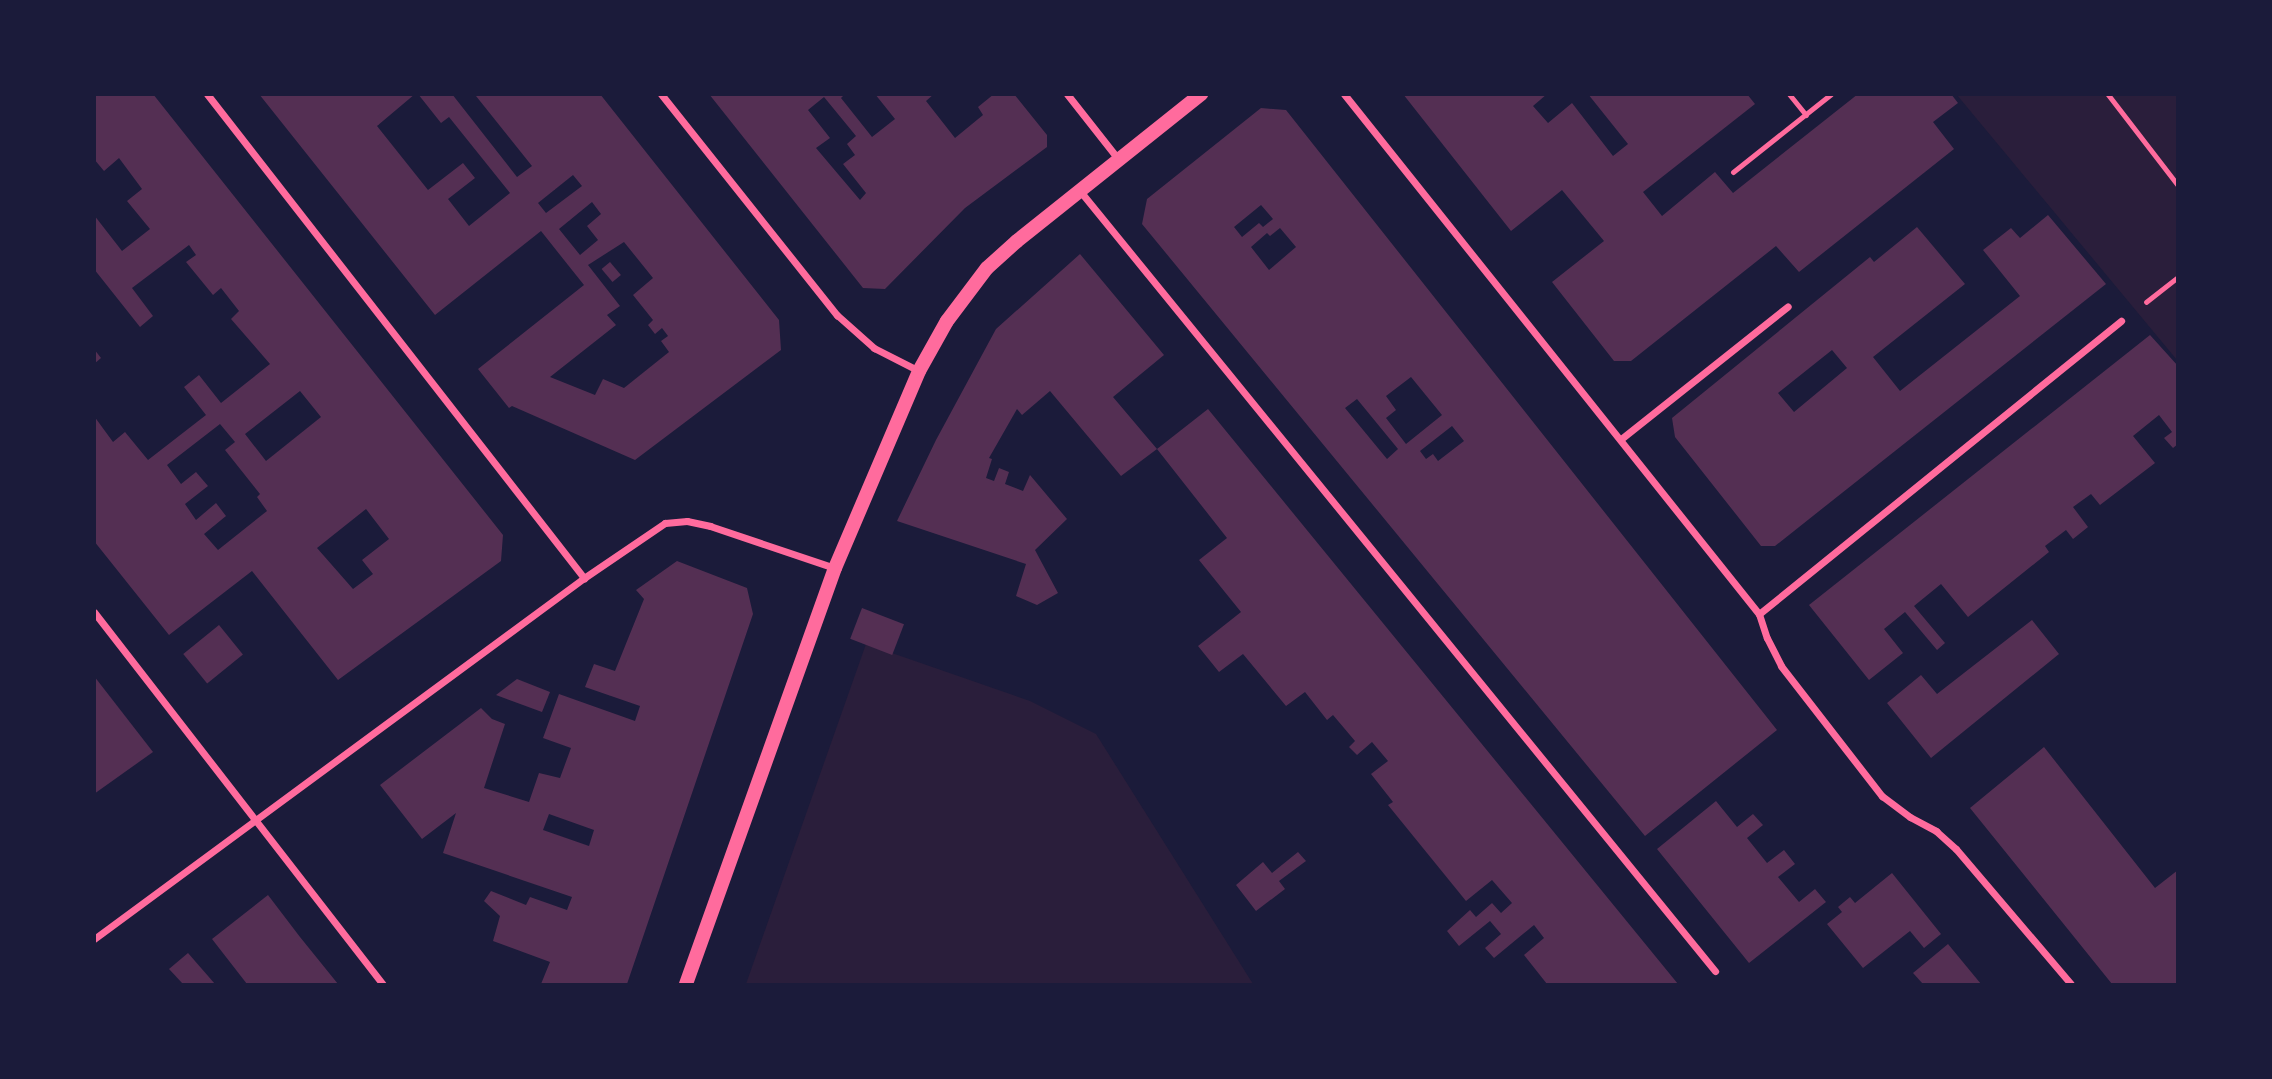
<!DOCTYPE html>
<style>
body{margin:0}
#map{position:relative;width:2272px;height:1079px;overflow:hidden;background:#1b1b3a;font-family:"PT Sans Narrow",sans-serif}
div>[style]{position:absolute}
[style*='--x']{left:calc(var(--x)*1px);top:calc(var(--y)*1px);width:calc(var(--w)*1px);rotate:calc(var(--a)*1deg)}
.green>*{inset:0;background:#2a1e3b}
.building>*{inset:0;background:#542f53;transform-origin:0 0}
.path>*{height:4.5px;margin:-2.25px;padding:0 2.25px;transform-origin:2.25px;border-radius:2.25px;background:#ff6b9d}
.service>*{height:5px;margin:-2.5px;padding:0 2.5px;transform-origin:2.5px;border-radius:2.5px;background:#ff6b9d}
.minor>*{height:7px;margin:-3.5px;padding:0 3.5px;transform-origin:3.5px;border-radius:3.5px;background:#ff6b9d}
.secondary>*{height:14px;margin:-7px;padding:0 7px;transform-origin:7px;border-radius:7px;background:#ff6b9d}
span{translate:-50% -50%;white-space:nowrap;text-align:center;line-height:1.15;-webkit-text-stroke:5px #1b1b3a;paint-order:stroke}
.frame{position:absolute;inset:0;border:96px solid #1b1b3a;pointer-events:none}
</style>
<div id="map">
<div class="green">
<i style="clip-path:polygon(1957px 95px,2177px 95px,2177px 360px)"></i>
<i style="clip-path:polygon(866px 644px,1030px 701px,1096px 734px,1253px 984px,746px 984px)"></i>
</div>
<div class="building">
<i style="clip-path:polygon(evenodd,94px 94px,153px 94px,503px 535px,501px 561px,338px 680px,252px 571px,169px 635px,94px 541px,94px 416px,113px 442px,125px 432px,148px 460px,206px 415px,184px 387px,199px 375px,221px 403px,270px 364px,231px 319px,239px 311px,221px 288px,213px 295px,186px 262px,196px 255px,189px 245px,132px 288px,153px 316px,140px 327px,94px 269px,94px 215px,122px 251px,150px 229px,127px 201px,142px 189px,119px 158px,104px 171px,94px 159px,94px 94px,300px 391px,321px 417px,266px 461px,245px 434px,300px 391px,94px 94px,220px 424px,235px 442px,225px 450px,260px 494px,257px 497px,267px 511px,218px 550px,204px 534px,226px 516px,216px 503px,196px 520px,185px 504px,208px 486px,196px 472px,181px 484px,167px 465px,220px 424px,94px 94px,366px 509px,389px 539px,362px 560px,373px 574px,353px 589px,317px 548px,366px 509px)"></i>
<i style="clip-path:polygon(evenodd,259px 94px,415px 94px,377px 126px,428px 190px,463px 163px,475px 178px,448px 199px,469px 226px,510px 193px,449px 117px,441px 123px,418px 94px,452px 94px,517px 177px,532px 166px,476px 96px,600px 94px,779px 320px,781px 350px,635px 460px,512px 406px,509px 408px,478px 369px,584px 285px,568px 265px,541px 231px,435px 315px,259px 94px,573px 175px,582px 186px,546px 213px,538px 203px,573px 175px,259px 94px,592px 202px,601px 214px,587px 226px,598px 240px,580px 255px,559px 229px,592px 202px,259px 94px,624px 242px,653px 278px,633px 295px,653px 320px,648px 325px,655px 334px,662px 328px,668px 336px,661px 341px,669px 352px,624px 388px,603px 379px,595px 395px,550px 377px,616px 325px,607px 315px,620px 306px,588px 265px,624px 242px)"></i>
<i style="clip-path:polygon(evenodd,709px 94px,845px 94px,841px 98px,872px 137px,895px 119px,875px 94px,934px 94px,926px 101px,955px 138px,983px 115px,978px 107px,994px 94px,1014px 94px,1047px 135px,1047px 147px,965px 208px,885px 289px,863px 288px,709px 94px,824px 97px,856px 136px,847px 144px,855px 155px,843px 164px,866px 193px,860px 200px,816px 148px,830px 138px,808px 110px,824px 97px)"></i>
<i style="clip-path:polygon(1403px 94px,1547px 94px,1533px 106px,1548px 123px,1572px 103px,1613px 156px,1628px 144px,1588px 94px,1747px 94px,1755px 104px,1643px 192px,1662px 216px,1715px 172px,1733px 193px,1858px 94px,1951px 94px,1958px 103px,1933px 122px,1954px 149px,1799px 272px,1776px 246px,1631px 361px,1614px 361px,1552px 282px,1604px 241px,1562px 190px,1511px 231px)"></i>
<i style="clip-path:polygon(evenodd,1261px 108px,1286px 110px,1777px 730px,1645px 836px,1142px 224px,1147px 199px,1261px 108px,1261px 205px,1273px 219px,1263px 227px,1259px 223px,1242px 237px,1234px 227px,1261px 205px,1261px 108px,1280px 228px,1296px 247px,1269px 270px,1251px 247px,1267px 233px,1270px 236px,1280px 228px,1261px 108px,1411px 377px,1442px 415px,1406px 444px,1386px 418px,1396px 410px,1386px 396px,1411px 377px,1261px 108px,1357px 399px,1398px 449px,1387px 459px,1345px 408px,1357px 399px,1261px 108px,1452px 426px,1464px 441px,1438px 461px,1433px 454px,1426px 459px,1420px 451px,1452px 426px)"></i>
<i style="clip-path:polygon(evenodd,2048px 215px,2106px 284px,1775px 546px,1761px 546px,1675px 437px,1672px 418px,1870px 257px,1874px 262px,1917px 227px,1965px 284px,1873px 357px,1900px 391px,2020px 296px,1983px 250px,2011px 228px,2020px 238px,2048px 215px,1832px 350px,1847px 368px,1794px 412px,1778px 393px,1832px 350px)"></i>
<i style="clip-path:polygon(1080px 254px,1164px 355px,1113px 397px,1157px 449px,1208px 409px,1678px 984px,1547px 984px,1524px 955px,1544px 938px,1534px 925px,1494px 958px,1485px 948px,1501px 934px,1490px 921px,1459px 946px,1447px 931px,1470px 910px,1476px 917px,1492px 903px,1501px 913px,1512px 903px,1492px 880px,1466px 901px,1388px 805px,1393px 802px,1371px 774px,1388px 761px,1372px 742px,1357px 755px,1349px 747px,1355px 741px,1333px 715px,1327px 720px,1305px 692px,1286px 706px,1243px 654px,1219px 672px,1198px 646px,1241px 612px,1199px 560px,1227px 538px,1157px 449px,1121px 476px,1050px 391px,1022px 415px,1017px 409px,989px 458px,992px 459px,986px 478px,994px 481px,999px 468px,1009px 472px,1005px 484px,1023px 491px,1030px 475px,1067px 519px,1035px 550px,1058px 593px,1037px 605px,1016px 596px,1026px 564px,897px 521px,936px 440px,996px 329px)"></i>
<i style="left:610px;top:262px;width:17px;height:11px;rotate:50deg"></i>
<i style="clip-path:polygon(2150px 335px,2178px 366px,2178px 444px,2173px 448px,2164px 438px,2172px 432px,2159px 415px,2133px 436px,2155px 463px,2100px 505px,2091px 494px,2073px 507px,2088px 527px,2073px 539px,2066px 530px,2045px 546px,2049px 552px,1968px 617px,1941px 584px,1914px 606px,1945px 643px,1937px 650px,1905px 612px,1884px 629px,1903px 653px,1869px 680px,1809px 605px)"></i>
<i style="clip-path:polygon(94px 349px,101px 358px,94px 364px)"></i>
<i style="clip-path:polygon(evenodd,677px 561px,747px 588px,753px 614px,627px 984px,541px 984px,550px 962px,493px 941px,500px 916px,484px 901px,491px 891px,526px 905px,530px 897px,567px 910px,572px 897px,443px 853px,456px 813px,422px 839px,380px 785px,481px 708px,492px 719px,505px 724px,484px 788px,529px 802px,539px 773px,560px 778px,571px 748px,543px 738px,559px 694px,635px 721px,640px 706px,585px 687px,594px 664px,615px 671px,644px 599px,636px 590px,677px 561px,549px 814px,594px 830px,589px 846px,543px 830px,549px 814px)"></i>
<i style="left:862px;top:608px;width:45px;height:33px;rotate:21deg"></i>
<i style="clip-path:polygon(2032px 620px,2059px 654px,1931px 758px,1887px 703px,1921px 675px,1937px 694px)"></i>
<i style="left:219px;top:625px;width:38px;height:46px;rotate:51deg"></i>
<i style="clip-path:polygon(94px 676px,153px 752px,94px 794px)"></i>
<i style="clip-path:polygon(517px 679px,550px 692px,542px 712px,496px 695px)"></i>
<i style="clip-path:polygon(2044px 747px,2155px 888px,2178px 870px,2178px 984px,2112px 984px,1970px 808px)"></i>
<i style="clip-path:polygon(1716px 801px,1737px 827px,1753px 814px,1763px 825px,1747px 838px,1767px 863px,1784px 850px,1795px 864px,1778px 877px,1799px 902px,1815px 889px,1826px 902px,1749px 963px,1657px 849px)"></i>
<i style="clip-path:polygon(1298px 852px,1306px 861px,1279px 881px,1285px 889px,1256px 911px,1236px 885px,1263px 862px,1272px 873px)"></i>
<i style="clip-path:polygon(1892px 873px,1941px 934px,1924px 948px,1910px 931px,1863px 968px,1827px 924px,1842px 912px,1838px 907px,1850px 897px,1855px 903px)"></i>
<i style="clip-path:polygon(268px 895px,300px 937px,338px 984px,247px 984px,212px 939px)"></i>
<i style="clip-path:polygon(1948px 944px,1981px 984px,1923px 984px,1913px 973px)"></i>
<i style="clip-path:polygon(188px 953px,215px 984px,183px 984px,169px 969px)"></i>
</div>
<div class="path">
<i style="--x:2108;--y:94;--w:115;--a:52.4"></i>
<i style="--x:2146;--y:302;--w:41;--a:-38"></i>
</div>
<div class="service">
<i style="--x:1789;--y:94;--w:27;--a:51"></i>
<i style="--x:1733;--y:172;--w:125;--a:-38.5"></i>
</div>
<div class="minor">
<i style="--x:207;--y:94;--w:614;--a:52.08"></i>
<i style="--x:661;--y:94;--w:283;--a:51.5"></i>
<i style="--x:837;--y:315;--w:50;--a:41.7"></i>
<i style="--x:874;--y:348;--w:51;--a:27.1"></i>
<i style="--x:1067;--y:94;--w:84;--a:51.8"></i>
<i style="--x:1344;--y:94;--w:665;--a:51.41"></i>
<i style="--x:1759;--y:614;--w:25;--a:72"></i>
<i style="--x:1767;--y:638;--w:31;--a:63"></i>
<i style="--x:1781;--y:666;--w:165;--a:52.2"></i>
<i style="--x:1882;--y:796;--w:35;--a:37"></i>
<i style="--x:1910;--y:817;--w:30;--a:28"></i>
<i style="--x:1936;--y:831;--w:27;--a:42"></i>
<i style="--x:1956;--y:849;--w:177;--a:49.6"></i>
<i style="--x:1080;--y:191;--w:1006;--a:50.85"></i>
<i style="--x:1621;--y:439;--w:213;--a:-38.5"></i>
<i style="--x:94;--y:612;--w:471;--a:52.2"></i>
<i style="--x:1759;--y:614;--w:466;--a:-39"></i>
<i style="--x:94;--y:939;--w:609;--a:-36.38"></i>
<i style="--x:584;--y:578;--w:98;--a:-34.2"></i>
<i style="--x:665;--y:523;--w:22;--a:-5"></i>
<i style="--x:687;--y:521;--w:24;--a:12"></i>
<i style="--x:710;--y:526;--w:132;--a:18.6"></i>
</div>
<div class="secondary">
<i style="--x:686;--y:984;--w:442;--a:-70.3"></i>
<i style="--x:835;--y:568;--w:214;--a:-66.9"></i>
<i style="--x:919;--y:371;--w:57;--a:-60.8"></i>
<i style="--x:947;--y:321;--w:66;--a:-53"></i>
<i style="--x:987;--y:268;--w:40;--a:-42"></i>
<i style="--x:1017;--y:241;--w:236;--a:-38.6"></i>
</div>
<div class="frame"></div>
</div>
